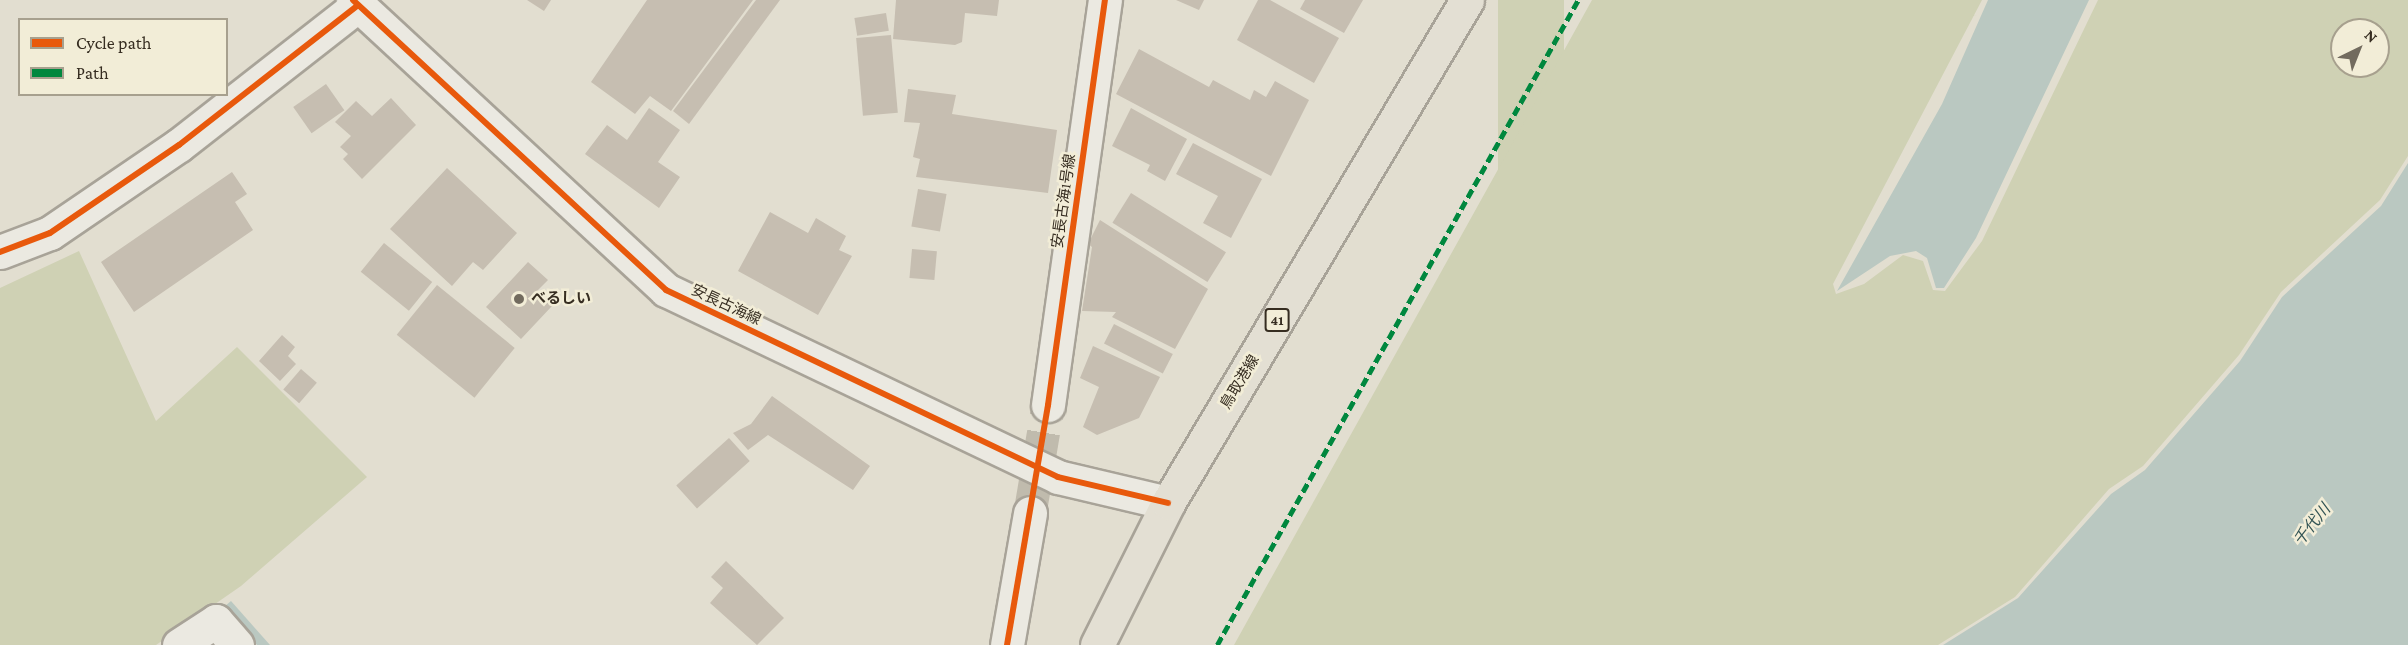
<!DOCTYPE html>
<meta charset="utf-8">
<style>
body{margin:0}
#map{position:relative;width:2408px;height:645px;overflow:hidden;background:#e2ded0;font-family:"Crimson Pro","Noto Sans JP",serif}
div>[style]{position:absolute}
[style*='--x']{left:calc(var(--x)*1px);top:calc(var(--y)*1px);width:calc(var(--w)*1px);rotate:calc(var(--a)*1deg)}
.green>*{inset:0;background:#cfd1b4;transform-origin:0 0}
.water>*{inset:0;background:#bac8c1}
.building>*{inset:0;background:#c6beb1;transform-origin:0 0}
.minor-tunnel>*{height:33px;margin-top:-16.5px;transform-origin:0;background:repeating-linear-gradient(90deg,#c0bbad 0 33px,transparent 0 49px)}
.roads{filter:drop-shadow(2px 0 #a8a398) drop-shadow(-2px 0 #a8a398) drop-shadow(0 2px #a8a398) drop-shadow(0 -2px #a8a398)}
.minor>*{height:33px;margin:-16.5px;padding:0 16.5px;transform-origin:16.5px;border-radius:16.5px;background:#ebe9e1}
.major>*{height:33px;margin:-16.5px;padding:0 16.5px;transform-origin:16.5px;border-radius:16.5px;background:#e3dfd3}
.quiet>*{height:4.5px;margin-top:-2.25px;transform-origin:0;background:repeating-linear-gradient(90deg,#00873e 0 9px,transparent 0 13.5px)}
.cycleway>*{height:6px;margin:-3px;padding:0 3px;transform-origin:3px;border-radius:3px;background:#e8590c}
.dots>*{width:16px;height:16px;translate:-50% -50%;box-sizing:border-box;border:3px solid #f2edd7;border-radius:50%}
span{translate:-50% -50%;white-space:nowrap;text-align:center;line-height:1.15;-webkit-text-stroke:5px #f2edd7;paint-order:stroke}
.shield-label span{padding:2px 4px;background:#f2edd7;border:2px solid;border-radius:4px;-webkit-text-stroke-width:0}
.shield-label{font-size:14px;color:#362d21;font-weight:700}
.street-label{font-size:15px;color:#362d21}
.poi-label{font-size:15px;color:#362d21;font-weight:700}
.left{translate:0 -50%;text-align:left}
.water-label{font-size:16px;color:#325455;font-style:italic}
.legend{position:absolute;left:18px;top:18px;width:210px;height:78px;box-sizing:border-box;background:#f2edd7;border:2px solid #a7a08e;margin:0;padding:8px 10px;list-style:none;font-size:18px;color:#362d21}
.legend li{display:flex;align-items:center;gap:12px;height:30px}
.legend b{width:30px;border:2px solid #a7a08e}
.north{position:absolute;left:2330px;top:18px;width:60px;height:60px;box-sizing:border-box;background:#f2edd7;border:2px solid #a7a08e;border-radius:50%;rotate:43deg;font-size:16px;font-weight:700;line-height:24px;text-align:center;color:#362d21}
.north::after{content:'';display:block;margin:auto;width:21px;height:27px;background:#726b5e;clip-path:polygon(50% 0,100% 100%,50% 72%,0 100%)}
</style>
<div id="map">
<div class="green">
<i style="left:1498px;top:0;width:66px;height:737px"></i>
<i style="clip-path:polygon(evenodd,1592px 0,1982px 0,1833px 284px,1836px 294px,1864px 284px,1903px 255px,1923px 261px,1933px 290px,1945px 291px,1982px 241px,2098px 0,2408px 0,2408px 156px,2380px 200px,2281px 292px,2239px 355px,2143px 466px,2109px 489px,2015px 597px,1938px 645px,1234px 645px,1592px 0,2342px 30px,2378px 30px,2378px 66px,2342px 66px,2342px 30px)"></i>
<i style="clip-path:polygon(79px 251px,156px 421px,237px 347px,367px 477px,241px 586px,156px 645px,0 645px,0 288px)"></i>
</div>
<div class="water">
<i style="clip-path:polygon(1988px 0,2089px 0,1976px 238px,1944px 288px,1936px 288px,1927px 258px,1916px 251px,1890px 256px,1837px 291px,1942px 104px)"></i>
<i style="clip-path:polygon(2408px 163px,2408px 645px,1943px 645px,2018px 598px,2111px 494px,2145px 470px,2240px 361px,2282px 297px,2381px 206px)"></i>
<i style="clip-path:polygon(231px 601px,270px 645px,257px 645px,224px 607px)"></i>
</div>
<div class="building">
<i style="clip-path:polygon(527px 0,551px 0,544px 11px)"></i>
<i style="clip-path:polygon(647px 0,753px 0,671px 111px,650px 96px,635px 114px,591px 82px)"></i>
<i style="clip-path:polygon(756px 0,780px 0,689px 124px,673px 111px)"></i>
<i style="clip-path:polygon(896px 0,999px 0,997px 16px,965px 13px,962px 42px,955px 45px,893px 39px)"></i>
<i style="clip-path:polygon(1176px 0,1204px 0,1199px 10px)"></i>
<i style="clip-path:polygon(1258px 0,1270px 0,1339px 38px,1314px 83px,1237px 40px)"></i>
<i style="clip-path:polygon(1305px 0,1363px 0,1344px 33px,1300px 9px)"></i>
<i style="left:886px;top:13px;width:18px;height:32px;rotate:81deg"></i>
<i style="left:891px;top:35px;width:78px;height:35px;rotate:85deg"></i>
<i style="clip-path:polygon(1139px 49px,1209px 87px,1213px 80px,1250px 100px,1254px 90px,1266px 97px,1275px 81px,1309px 100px,1271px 176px,1116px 94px)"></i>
<i style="left:326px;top:84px;width:32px;height:40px;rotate:55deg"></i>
<i style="clip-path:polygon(908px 89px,956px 95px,952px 114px,1057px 130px,1048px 193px,916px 177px,920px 159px,913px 157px,920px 123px,904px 122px)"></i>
<i style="clip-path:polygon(391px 98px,416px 125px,362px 179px,343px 159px,348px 154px,340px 147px,351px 136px,335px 122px,356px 101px,372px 116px)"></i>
<i style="clip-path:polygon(649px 108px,680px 130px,658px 162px,680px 177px,659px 208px,585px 154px,607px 125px,627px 140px)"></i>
<i style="clip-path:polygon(1131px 108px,1187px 139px,1165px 181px,1147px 171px,1150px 165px,1112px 146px)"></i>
<i style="clip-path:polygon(1193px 143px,1262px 179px,1231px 238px,1203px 223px,1218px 196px,1176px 174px)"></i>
<i style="clip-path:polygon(447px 168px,517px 233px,483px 270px,473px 262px,452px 286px,390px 229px)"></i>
<i style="clip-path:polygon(232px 172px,247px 194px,235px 202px,253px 230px,134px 312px,101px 262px)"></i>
<i style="left:918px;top:189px;width:29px;height:38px;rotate:10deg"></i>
<i style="left:1131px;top:193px;width:112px;height:35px;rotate:32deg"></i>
<i style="clip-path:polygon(770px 212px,808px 233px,816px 218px,846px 236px,839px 250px,852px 256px,818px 315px,738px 271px)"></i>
<i style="clip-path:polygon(1100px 220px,1208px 289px,1175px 349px,1112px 317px,1116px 312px,1082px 311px,1092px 247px,1088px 244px)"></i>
<i style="left:384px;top:243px;width:62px;height:37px;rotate:39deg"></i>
<i style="left:912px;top:249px;width:25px;height:29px;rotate:5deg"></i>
<i style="clip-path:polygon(528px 262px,548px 280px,537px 291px,552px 306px,521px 339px,486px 307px)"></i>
<i style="left:437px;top:285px;width:100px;height:64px;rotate:39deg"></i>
<i style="left:1114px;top:324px;width:66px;height:22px;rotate:27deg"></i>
<i style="clip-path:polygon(282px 335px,295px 347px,288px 356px,296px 364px,280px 381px,259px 361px)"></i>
<i style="clip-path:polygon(1093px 346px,1160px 377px,1139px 418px,1097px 435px,1083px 427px,1099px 387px,1080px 378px)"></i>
<i style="left:301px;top:369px;width:21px;height:27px;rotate:41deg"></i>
<i style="clip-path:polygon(772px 396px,870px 466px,853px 490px,768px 435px,748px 450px,733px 433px,751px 424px)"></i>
<i style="left:729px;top:438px;width:31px;height:71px;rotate:48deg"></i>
<i style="clip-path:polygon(726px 561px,784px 618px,757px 645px,710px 603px,723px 588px,711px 577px)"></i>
</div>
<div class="minor-tunnel">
<i style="--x:1030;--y:513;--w:109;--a:-80.5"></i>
</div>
<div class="roads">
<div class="minor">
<i style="--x:353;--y:0;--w:427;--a:42.8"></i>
<i style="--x:666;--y:290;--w:434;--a:25.5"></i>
<i style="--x:1058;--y:477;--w:113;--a:13.3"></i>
<i style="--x:0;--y:252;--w:53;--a:-20.8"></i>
<i style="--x:50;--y:233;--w:156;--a:-34.3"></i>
<i style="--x:179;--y:145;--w:226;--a:-38"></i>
<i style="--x:1048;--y:405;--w:409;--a:-82"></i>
<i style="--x:179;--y:645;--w:44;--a:-33"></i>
<i style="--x:216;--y:621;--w:32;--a:49"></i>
<i style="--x:1007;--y:645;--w:134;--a:-80.1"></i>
</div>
<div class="major">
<i style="--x:1097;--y:645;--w:159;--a:-63.4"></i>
<i style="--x:1168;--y:503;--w:585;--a:-59.27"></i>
</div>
</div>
<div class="quiet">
<i style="--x:1217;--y:645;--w:739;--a:-60.76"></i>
</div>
<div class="cycleway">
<i style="--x:353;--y:0;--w:427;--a:42.8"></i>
<i style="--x:666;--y:290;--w:434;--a:25.5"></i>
<i style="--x:1058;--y:477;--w:113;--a:13.3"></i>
<i style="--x:0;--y:252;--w:53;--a:-20.8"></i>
<i style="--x:50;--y:233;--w:156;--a:-34.3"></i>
<i style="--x:179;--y:145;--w:226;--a:-38"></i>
<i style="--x:1007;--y:645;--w:243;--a:-80.3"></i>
<i style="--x:1048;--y:405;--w:409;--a:-82"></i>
</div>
<div class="dots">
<i style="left:519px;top:299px;background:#726b5e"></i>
</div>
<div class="shield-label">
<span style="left:1277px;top:320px">41</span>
</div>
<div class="street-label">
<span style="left:1064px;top:201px;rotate:-82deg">安長古海1号線</span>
<span style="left:726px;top:305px;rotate:25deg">安長古海線</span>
<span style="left:1240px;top:382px;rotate:-59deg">鳥取港線</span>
</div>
<div class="poi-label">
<span class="left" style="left:531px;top:299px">べるしい</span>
</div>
<div class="water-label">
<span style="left:2312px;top:525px;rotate:-51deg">千代川</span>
</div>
<ul class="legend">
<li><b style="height:8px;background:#e8590c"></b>Cycle path</li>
<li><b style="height:8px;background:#00873e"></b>Path</li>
</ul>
<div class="north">N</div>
</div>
